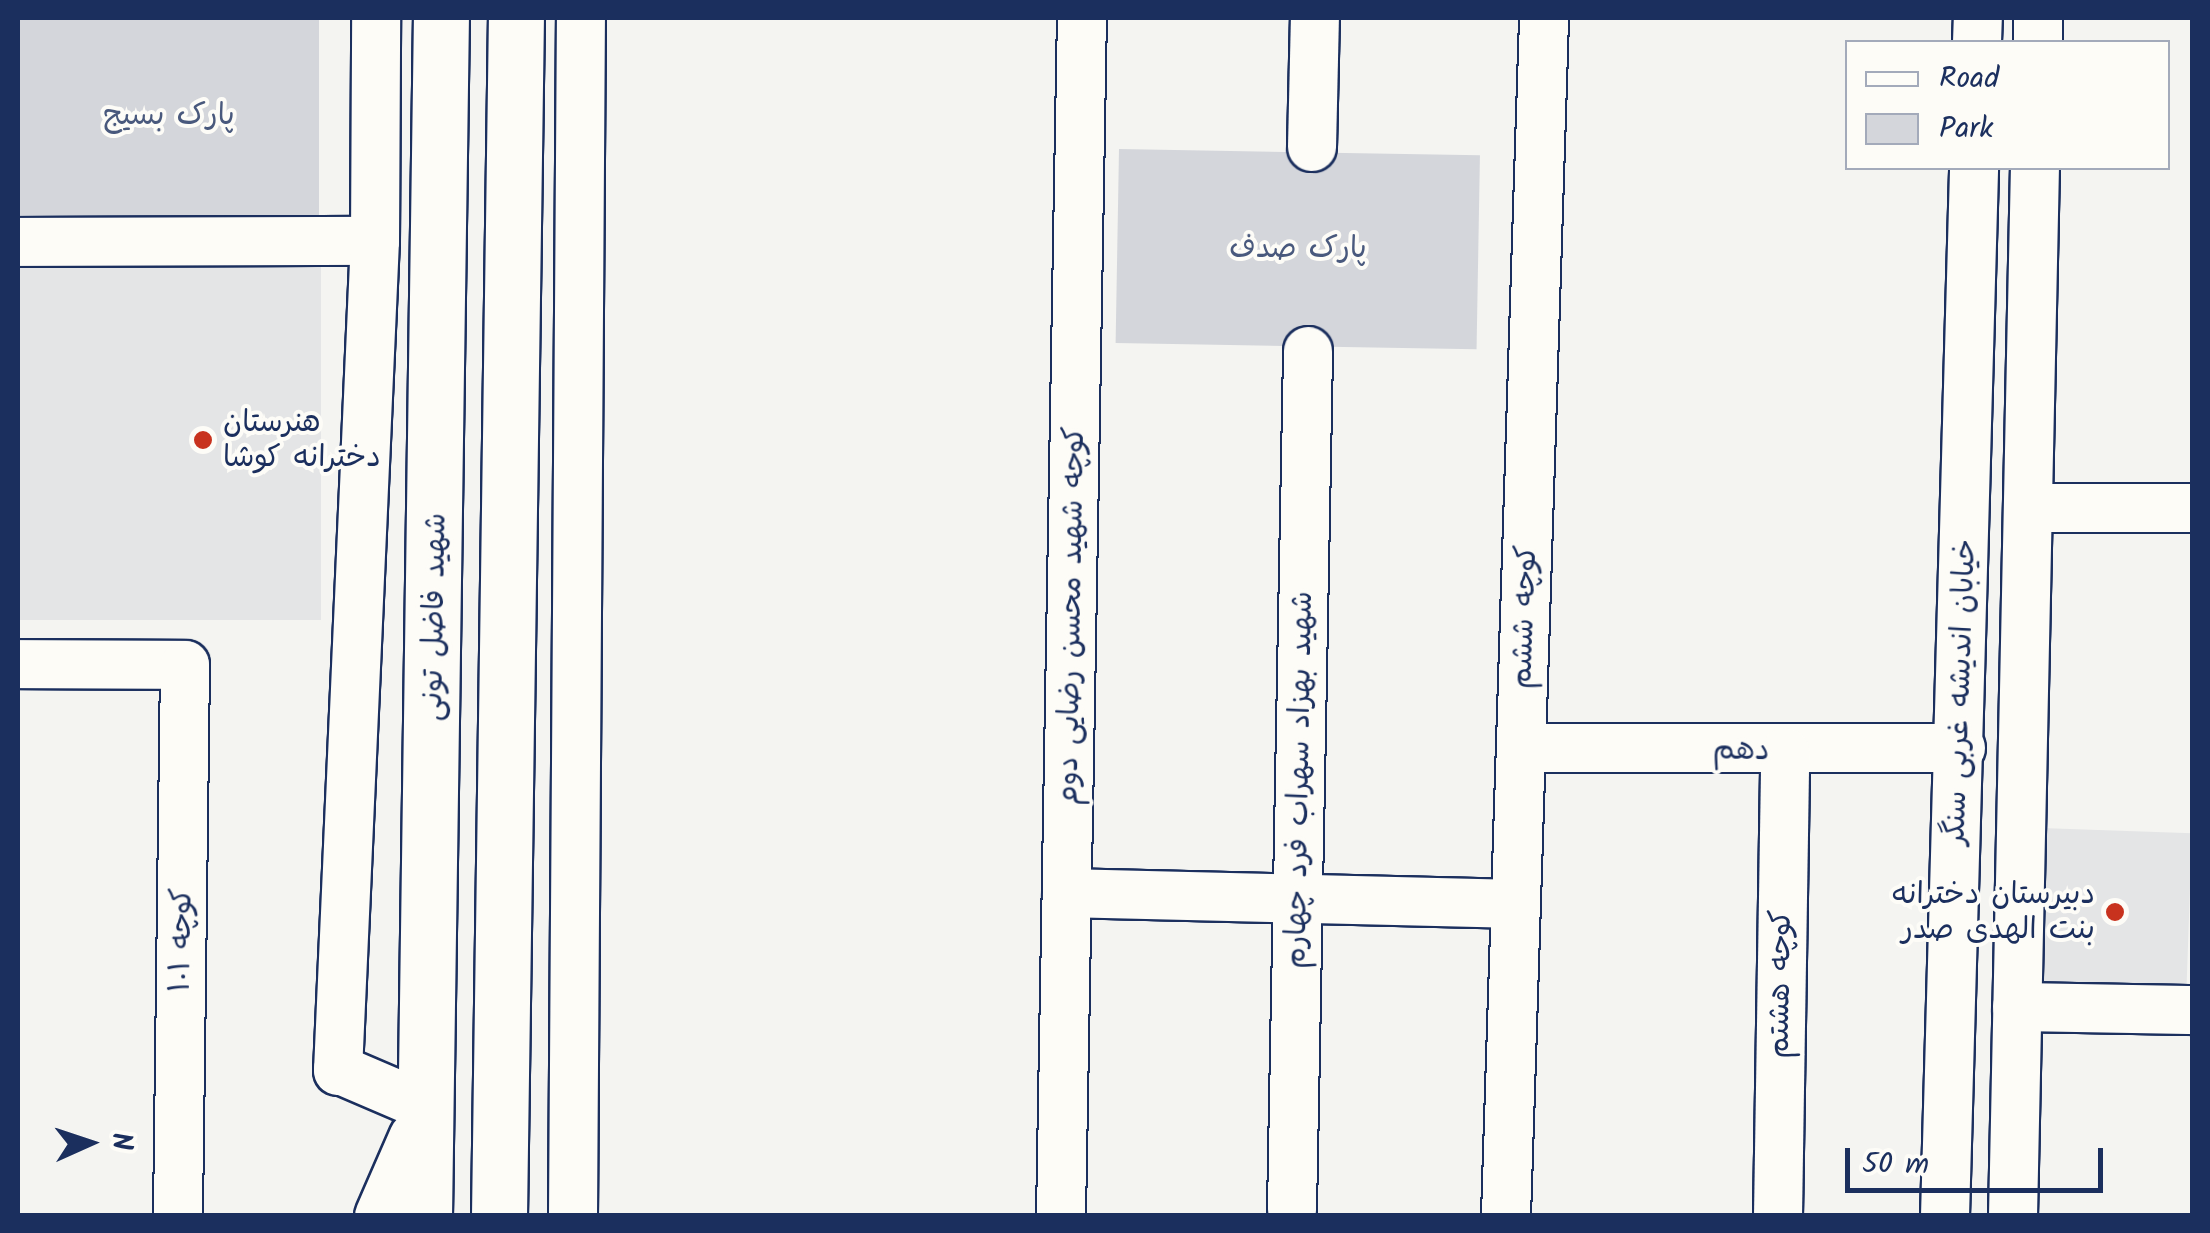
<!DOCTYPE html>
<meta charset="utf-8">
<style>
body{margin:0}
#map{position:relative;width:2210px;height:1233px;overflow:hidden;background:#f4f4f1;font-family:Kalam,"Playpen Sans Arabic",sans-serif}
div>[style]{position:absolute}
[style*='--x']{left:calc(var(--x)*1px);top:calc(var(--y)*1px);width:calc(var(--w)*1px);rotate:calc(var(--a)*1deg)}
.built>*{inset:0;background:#e4e5e6;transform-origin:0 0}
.green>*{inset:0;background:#d4d6db;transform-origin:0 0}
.roads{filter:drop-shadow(2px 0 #1b2f5e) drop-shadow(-2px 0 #1b2f5e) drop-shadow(0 2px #1b2f5e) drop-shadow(0 -2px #1b2f5e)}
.minor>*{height:48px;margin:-24px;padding:0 24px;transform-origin:24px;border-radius:24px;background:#fdfcf7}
.major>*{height:55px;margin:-27.5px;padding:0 27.5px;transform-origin:27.5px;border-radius:27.5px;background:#fdfcf7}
.dots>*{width:28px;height:28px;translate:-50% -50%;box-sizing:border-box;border:5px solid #fdfcf7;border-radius:50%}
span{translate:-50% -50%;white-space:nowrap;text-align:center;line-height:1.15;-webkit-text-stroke:8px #fdfcf7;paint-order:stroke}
.park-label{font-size:30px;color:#49597d}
.poi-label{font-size:30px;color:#1b2f5e}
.left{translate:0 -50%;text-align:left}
.right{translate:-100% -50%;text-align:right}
.street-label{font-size:30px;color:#1b2f5e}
.frame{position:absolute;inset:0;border:20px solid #1b2f5e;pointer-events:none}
.legend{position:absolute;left:1845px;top:40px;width:325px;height:130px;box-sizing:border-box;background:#fdfcf7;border:2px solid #a3aaba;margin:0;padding:12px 18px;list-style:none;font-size:30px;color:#1b2f5e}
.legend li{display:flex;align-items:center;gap:20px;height:50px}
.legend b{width:50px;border:2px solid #a3aaba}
.north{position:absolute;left:40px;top:1093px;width:100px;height:100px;-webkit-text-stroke:8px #fdfcf7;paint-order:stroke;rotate:87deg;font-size:28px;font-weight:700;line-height:40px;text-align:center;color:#1b2f5e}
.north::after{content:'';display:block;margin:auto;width:35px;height:45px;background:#1b2f5e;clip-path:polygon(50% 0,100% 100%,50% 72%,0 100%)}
.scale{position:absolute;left:1845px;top:1148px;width:258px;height:45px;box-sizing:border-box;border:5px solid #1b2f5e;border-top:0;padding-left:12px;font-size:30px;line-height:35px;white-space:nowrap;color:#1b2f5e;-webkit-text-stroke:8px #fdfcf7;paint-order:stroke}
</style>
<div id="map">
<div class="built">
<i style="left:321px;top:258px;width:362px;height:303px;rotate:90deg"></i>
<i style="left:2041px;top:828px;width:151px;height:163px;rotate:2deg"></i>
</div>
<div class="green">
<i style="left:18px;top:18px;width:301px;height:197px"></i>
<i style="left:1119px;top:149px;width:361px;height:194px;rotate:1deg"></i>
</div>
<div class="roads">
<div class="minor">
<i style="--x:1977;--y:42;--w:24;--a:-88"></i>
<i style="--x:2038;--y:42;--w:24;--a:-90"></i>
<i style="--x:1312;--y:147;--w:129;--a:-88.7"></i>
<i style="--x:18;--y:242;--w:357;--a:-0.2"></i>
<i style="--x:2028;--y:508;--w:164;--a:0"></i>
<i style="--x:18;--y:664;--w:167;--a:0.3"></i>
<i style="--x:185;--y:665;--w:551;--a:90.73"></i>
<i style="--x:1521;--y:748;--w:440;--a:0"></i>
<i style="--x:1067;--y:893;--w:449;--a:1.4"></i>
<i style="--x:2017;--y:1007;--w:175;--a:1"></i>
<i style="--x:338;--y:1069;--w:99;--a:23.2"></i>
<i style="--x:338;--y:1071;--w:831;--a:-87.45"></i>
<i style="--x:375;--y:241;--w:223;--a:-89.7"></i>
<i style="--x:1292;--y:1210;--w:859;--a:-88.93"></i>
<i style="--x:573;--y:1216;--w:1198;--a:-89.62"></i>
<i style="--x:1061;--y:1216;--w:1198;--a:-89"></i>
<i style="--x:1506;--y:1216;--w:1199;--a:-88.18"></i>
<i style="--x:1778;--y:1216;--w:464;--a:-89.1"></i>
<i style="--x:1945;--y:1216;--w:1048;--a:-88.41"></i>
<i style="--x:2013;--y:1216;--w:1048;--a:-88.8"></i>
</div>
<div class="major">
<i style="--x:382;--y:1216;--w:85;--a:-66.4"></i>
<i style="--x:424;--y:1216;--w:1198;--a:-89.19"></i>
<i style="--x:499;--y:1216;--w:1198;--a:-89.19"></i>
</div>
</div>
<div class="dots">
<i style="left:203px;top:440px;background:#c8321e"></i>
<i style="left:2115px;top:912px;background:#c8321e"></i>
</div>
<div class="park-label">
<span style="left:169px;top:116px">پارک بسیج</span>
<span style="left:1298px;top:249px">پارک صدف</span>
</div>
<div class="poi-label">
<span class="left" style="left:223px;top:440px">هنرستان<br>دخترانه کوشا</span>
<span class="right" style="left:2095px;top:912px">دبیرستان دخترانه<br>بنت الهدی صدر</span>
</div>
<div class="street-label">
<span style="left:1072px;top:616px;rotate:-89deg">کوچه شهید محسن رضایی دوم</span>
<span style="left:435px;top:617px;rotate:-89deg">شهید فاضل تونی</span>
<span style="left:1525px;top:617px;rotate:-88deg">کوچه ششم</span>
<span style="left:1961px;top:692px;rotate:-88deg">خیابان اندیشه غربی سنگر</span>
<span style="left:1741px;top:751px;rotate:1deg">دهم</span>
<span style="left:1300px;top:780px;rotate:-89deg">شهید بهزاد سهراب فرد چهارم</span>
<span style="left:182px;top:940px;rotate:-89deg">۱۰۱ کوچه</span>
<span style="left:1781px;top:984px;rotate:-89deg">کوچه هشتم</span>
</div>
<div class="frame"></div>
<ul class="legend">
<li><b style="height:12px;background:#fdfcf7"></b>Road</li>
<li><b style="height:28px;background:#d4d6db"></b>Park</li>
</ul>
<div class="north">N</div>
<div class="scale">50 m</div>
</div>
